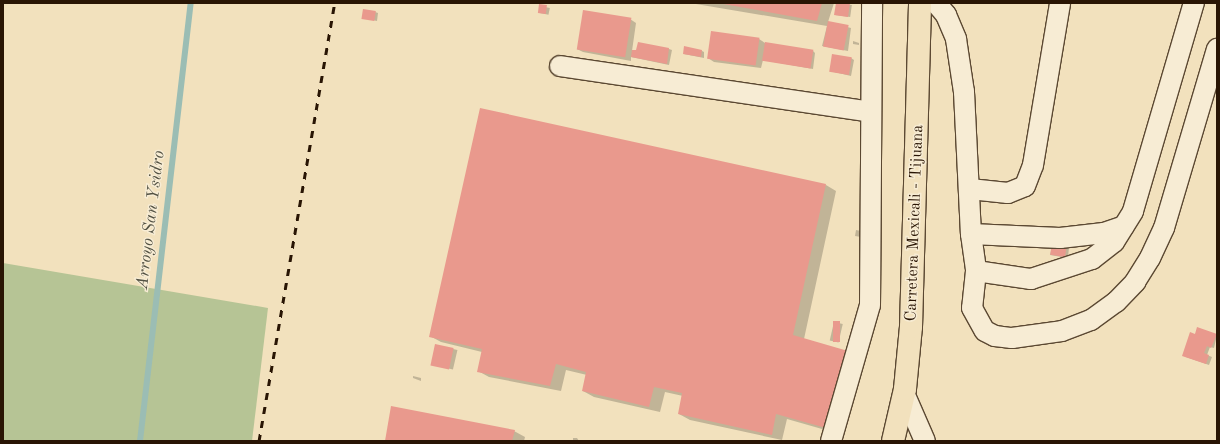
<!DOCTYPE html>
<html>
<head>
<meta charset="utf-8">
<style>
	body { margin:0 }
	#map { position:relative; width:1220px; height:444px; overflow:hidden; background:#f2e1bd; font-family:"Old Standard TT",serif }
	div>[style] { position:absolute }
	[style*='--x'] { left:calc(var(--x)*1px); top:calc(var(--y)*1px); width:calc(var(--w)*1px); rotate:calc(var(--a)*1deg) }
	.green>* { inset:0; background:#b6c495 }
	.shadow>* { inset:0; background:#0003; transform-origin:0 0 }
	.stream>* { height:6px; margin:-3px; padding:0 3px; transform-origin:3px; border-radius:3px; background:#9bbdb4 }
	.building>* { inset:0; background:#e9998d; transform-origin:0 0 }
	.roads { filter:drop-shadow(1px 0 #5b4832) drop-shadow(-1px 0 #5b4832) drop-shadow(0 1px #5b4832) drop-shadow(0 -1px #5b4832) }
	.minor>* { height:20px; margin:-10px; padding:0 10px; transform-origin:10px; border-radius:10px; background:#f7ecd4 }
	.major>* { height:22px; margin:-11px; padding:0 11px; transform-origin:11px; border-radius:11px; background:#f2e1bd }
	.rail>* { height:3px; margin-top:-1.5px; transform-origin:0; background:repeating-linear-gradient(90deg,#291504 0 7px,transparent 0 14px) }
	span { translate:-50% -50%; white-space:nowrap; text-align:center; line-height:1.15; -webkit-text-stroke:3px #f7ecd4; paint-order:stroke }
	.street-label { font-size:16px; color:#291504 }
	.water-label { font-size:17px; color:#515042; font-style:italic }
	.frame { position:absolute; inset:0; border:4px solid #291504; pointer-events:none }
</style>
</head>
<body>
<div id="map">
	<div class="green">
		<i style="clip-path:polygon(3px 263px,268px 308px,252px 441px,3px 441px)"></i>
	</div>
	<div class="shadow">
		<i style="clip-path:polygon(690px 3px,834px 3px,828px 22px,851px 28px,848px 51px,822px 46px,827px 26px)"></i>
		<i style="left:837px;top:3px;width:15px;height:12px;rotate:8deg"></i>
		<i style="left:540px;top:6px;width:10px;height:7px;rotate:11deg"></i>
		<i style="clip-path:polygon(375px 12px,378px 13px,377px 21px,363px 18px)"></i>
		<i style="clip-path:polygon(630px 19px,636px 23px,632px 51px,669px 49px,672px 50px,669px 65px,631px 57px,631px 61px,583px 52px,577px 49px)"></i>
		<i style="clip-path:polygon(759px 39px,765px 43px,813px 51px,815px 53px,813px 69px,763px 60px,761px 68px,714px 62px,708px 58px)"></i>
		<i style="clip-path:polygon(853px 41px,859px 43px,859px 45px,853px 44px)"></i>
		<i style="clip-path:polygon(702px 51px,704px 52px,704px 58px,684px 54px)"></i>
		<i style="clip-path:polygon(851px 58px,854px 60px,851px 76px,830px 71px)"></i>
		<i style="clip-path:polygon(826px 185px,836px 191px,804px 339px,836px 433px,787px 419px,782px 440px,690px 420px,679px 414px,683px 396px,665px 392px,660px 412px,594px 397px,583px 391px,587px 375px,566px 370px,561px 391px,489px 377px,478px 371px,482px 352px,441px 342px,430px 336px)"></i>
		<i style="clip-path:polygon(856px 230px,861px 231px,861px 237px,855px 236px)"></i>
		<i style="clip-path:polygon(1053px 243px,1069px 247px,1068px 258px,1050px 255px)"></i>
		<i style="left:834px;top:322px;width:9px;height:19px;rotate:13deg"></i>
		<i style="clip-path:polygon(1198px 328px,1217px 335px,1214px 348px,1210px 347px,1207px 355px,1212px 357px,1209px 365px,1186px 357px)"></i>
		<i style="left:436px;top:345px;width:22px;height:20px;rotate:13deg"></i>
		<i style="clip-path:polygon(413px 376px,421px 378px,421px 381px,413px 378px)"></i>
		<i style="clip-path:polygon(514px 431px,525px 437px,524px 441px,386px 441px)"></i>
		<i style="clip-path:polygon(573px 438px,577px 438px,579px 441px,573px 441px)"></i>
	</div>
	<div class="stream">
		<i style="--x:140;--y:441;--w:441;--a:-83.4"></i>
	</div>
	<div class="building">
		<i style="clip-path:polygon(718px 3px,822px 3px,817px 21px)"></i>
		<i style="clip-path:polygon(836px 3px,850px 3px,848px 17px,834px 15px)"></i>
		<i style="left:539px;top:4px;width:8px;height:9px;rotate:7deg"></i>
		<i style="left:363px;top:9px;width:13px;height:10px;rotate:9deg"></i>
		<i style="left:583px;top:10px;width:49px;height:40px;rotate:9deg"></i>
		<i style="left:828px;top:21px;width:21px;height:26px;rotate:11deg"></i>
		<i style="left:711px;top:31px;width:49px;height:28px;rotate:8deg"></i>
		<i style="clip-path:polygon(638px 42px,669px 48px,667px 64px,631px 57px,632px 50px,636px 50px)"></i>
		<i style="left:765px;top:42px;width:49px;height:19px;rotate:9deg"></i>
		<i style="clip-path:polygon(684px 46px,702px 50px,701px 57px,683px 54px)"></i>
		<i style="left:832px;top:54px;width:20px;height:18px;rotate:9deg"></i>
		<i style="clip-path:polygon(480px 108px,826px 184px,793px 335px,848px 351px,826px 428px,776px 414px,772px 435px,678px 414px,682px 393px,654px 387px,649px 407px,582px 391px,586px 372px,556px 364px,550px 386px,477px 372px,482px 349px,429px 337px)"></i>
		<i style="left:1052px;top:242px;width:15px;height:13px;rotate:8deg"></i>
		<i style="left:833px;top:321px;width:7px;height:21px"></i>
		<i style="clip-path:polygon(1197px 327px,1217px 334px,1211px 348px,1207px 346px,1204px 353px,1209px 355px,1206px 364px,1182px 356px,1190px 332px,1195px 334px)"></i>
		<i style="left:435px;top:344px;width:19px;height:22px;rotate:12deg"></i>
		<i style="clip-path:polygon(391px 406px,515px 430px,512px 441px,385px 441px)"></i>
	</div>
	<div class="roads">
		<div class="minor">
			<i style="--x:936;--y:3;--w:16;--a:50"></i>
			<i style="--x:946;--y:15;--w:26;--a:67"></i>
			<i style="--x:956;--y:39;--w:54;--a:81.4"></i>
			<i style="--x:964;--y:92;--w:142;--a:87.2"></i>
			<i style="--x:971;--y:234;--w:37;--a:82"></i>
			<i style="--x:976;--y:271;--w:37;--a:96"></i>
			<i style="--x:972;--y:308;--w:26;--a:61"></i>
			<i style="--x:985;--y:331;--w:11;--a:27"></i>
			<i style="--x:995;--y:336;--w:17;--a:7"></i>
			<i style="--x:1012;--y:338;--w:50;--a:-8"></i>
			<i style="--x:1062;--y:331;--w:31;--a:-21"></i>
			<i style="--x:1091;--y:320;--w:31;--a:-36"></i>
			<i style="--x:1116;--y:302;--w:28;--a:-46"></i>
			<i style="--x:1135;--y:282;--w:28;--a:-58"></i>
			<i style="--x:1150;--y:258;--w:33;--a:-65"></i>
			<i style="--x:1164;--y:228;--w:187;--a:-73.5"></i>
			<i style="--x:560;--y:66;--w:313;--a:8.4"></i>
			<i style="--x:970;--y:189;--w:38;--a:6"></i>
			<i style="--x:1008;--y:193;--w:18;--a:-22"></i>
			<i style="--x:1025;--y:186;--w:22;--a:-69"></i>
			<i style="--x:1033;--y:165;--w:164;--a:-80.5"></i>
			<i style="--x:971;--y:234;--w:89;--a:2.6"></i>
			<i style="--x:1060;--y:238;--w:44;--a:-6.5"></i>
			<i style="--x:1104;--y:233;--w:21;--a:-19"></i>
			<i style="--x:976;--y:271;--w:56;--a:8.3"></i>
			<i style="--x:1031;--y:279;--w:64;--a:-18.2"></i>
			<i style="--x:1092;--y:259;--w:28;--a:-38"></i>
			<i style="--x:1114;--y:242;--w:36;--a:-58"></i>
			<i style="--x:1133;--y:211;--w:217;--a:-73.7"></i>
			<i style="--x:904;--y:393;--w:52;--a:66.4"></i>
			<i style="--x:831;--y:441;--w:141;--a:-74"></i>
			<i style="--x:870;--y:305;--w:302;--a:-89.6"></i>
		</div>
		<div class="major">
			<i style="--x:893;--y:441;--w:53;--a:-77"></i>
			<i style="--x:905;--y:389;--w:62;--a:-84.5"></i>
			<i style="--x:911;--y:327;--w:324;--a:-88.4"></i>
		</div>
	</div>
	<div class="rail">
		<i style="--x:259;--y:441;--w:445;--a:-80.2"></i>
	</div>
	<div class="street-label">
		<span style="left:915px;top:223px;rotate:-88deg">Carretera Mexicali - Tijuana</span>
	</div>
	<div class="water-label">
		<span style="left:151px;top:220px;rotate:-83deg">Arroyo San Ysidro</span>
	</div>
	<div class="frame"></div>
</div>
</body>
</html>
